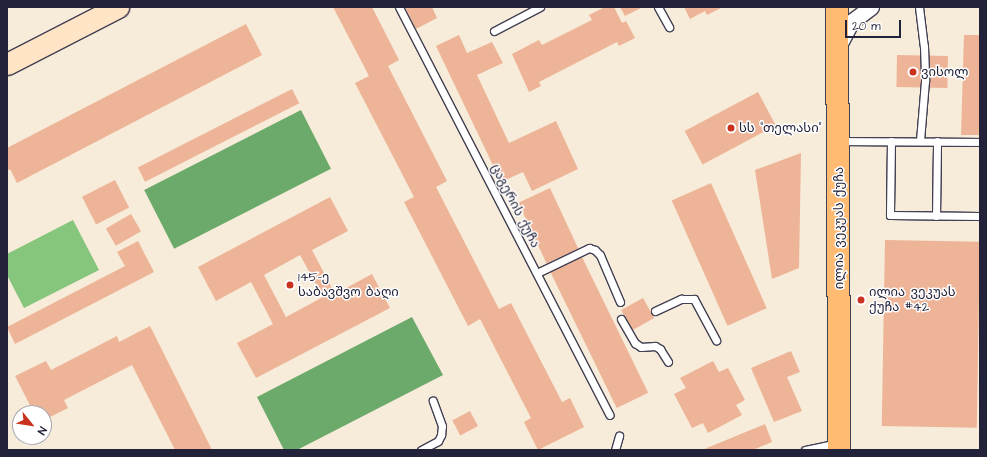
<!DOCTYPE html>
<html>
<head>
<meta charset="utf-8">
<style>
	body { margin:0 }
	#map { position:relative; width:987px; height:457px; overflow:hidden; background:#f7ebd9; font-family:"Architects Daughter","Noto Sans Georgian",sans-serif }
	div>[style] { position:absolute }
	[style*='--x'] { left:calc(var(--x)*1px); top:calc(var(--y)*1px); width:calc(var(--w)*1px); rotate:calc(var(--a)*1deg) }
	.green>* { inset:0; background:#86c57c }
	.forest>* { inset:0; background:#6caa6c; transform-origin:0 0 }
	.building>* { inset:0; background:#eeb497; transform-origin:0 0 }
	.roads { filter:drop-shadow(1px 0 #424053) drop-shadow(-1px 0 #424053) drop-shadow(0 1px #424053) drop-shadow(0 -1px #424053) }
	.lane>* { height:7px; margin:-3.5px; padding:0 3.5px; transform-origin:3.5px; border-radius:3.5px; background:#fff }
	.street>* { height:15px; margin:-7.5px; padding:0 7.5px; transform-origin:7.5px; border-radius:7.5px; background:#fff }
	.secondary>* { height:21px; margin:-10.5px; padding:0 10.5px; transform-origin:10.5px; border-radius:10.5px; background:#ffe4c6 }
	.primary>* { height:22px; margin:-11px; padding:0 11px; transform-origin:11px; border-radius:11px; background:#febb71 }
	.dots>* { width:11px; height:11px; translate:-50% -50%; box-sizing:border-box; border:2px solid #fff; border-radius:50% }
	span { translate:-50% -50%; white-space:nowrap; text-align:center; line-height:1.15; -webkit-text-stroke:3px #fff; paint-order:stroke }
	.poi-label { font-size:13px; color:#22223b }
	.left { translate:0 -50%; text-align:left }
	.street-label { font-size:13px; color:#22223b }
	.frame { position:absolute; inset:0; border:8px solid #22223b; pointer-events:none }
	.north { position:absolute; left:12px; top:405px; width:40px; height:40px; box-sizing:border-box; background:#fff; border:1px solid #a7a7b1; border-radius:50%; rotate:120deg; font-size:11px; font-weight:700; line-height:16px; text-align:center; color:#22223b }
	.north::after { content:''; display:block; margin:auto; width:14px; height:18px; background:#c8321e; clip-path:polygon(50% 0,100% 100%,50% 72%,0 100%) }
	.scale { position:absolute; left:845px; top:20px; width:56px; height:18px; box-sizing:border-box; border:2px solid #22223b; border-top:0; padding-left:5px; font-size:12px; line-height:14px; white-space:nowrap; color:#22223b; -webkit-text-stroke:3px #fff; paint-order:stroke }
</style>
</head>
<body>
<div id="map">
	<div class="green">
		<i style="clip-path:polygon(73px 220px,99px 270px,24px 308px,7px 275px,7px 254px)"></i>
	</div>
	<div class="forest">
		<i style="left:301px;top:110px;width:66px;height:176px;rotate:63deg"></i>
		<i style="clip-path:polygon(412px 317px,443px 375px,297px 450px,284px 450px,257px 397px)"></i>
	</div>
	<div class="building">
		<i style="clip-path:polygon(333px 7px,372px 7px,399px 60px,388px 66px,447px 181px,436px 187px,499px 309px,511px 303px,562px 402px,570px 398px,584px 427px,538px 450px,524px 422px,531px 418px,480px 319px,468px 326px,404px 202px,414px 197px,355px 83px,369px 76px)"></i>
		<i style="clip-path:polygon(405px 7px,432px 7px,437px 18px,416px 29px)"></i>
		<i style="clip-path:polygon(605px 7px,614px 7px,622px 23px,626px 21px,635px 38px,619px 46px,617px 42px,539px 82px,541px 86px,529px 92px,512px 54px,539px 40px,542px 45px,592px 20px,589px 15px)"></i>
		<i style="clip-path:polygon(620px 7px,643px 7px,625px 16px)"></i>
		<i style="clip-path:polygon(684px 7px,723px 7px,707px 15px,705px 11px,690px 19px)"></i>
		<i style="clip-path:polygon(246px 24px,262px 55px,17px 183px,10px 169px,7px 171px,7px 148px)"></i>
		<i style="clip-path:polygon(459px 35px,467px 53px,492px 42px,503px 63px,477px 75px,509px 143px,556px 121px,578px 169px,532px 191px,523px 172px,501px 182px,436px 46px)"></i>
		<i style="clip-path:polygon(964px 35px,980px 35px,980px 135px,961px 135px)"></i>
		<i style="left:897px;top:55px;width:51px;height:32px;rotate:1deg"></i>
		<i style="left:292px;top:89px;width:16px;height:173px;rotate:63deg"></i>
		<i style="left:758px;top:92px;width:38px;height:83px;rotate:62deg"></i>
		<i style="clip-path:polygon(801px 153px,799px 268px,772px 279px,755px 170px)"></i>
		<i style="left:115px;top:180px;width:31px;height:37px;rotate:63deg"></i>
		<i style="left:711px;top:183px;width:137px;height:43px;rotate:66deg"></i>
		<i style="left:550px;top:188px;width:67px;height:35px;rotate:65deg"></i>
		<i style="clip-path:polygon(evenodd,330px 197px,348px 231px,312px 250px,335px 294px,372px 274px,390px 308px,256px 378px,237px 343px,273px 324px,251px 282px,216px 301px,198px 267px,330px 197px,300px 255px,323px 297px,286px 317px,264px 275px,300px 255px)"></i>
		<i style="left:131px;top:214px;width:20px;height:29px;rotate:60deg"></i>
		<i style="left:885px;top:240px;width:95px;height:186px;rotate:1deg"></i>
		<i style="clip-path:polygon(138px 241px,154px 272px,15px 344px,7px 327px,125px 266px,117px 252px)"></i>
		<i style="left:582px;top:257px;width:151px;height:35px;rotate:64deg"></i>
		<i style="left:643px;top:298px;width:23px;height:25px;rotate:61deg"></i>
		<i style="clip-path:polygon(150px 326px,212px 450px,175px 450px,132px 365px,64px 400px,68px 408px,44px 420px,44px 413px,34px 413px,15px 376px,46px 361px,51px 370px,117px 336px,119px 342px)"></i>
		<i style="clip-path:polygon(791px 351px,800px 372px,787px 377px,802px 411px,774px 422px,751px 368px)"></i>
		<i style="clip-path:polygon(713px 361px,719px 372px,728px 368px,745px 400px,736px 405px,742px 415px,708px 433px,703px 423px,692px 428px,674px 394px,686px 388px,680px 378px)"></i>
		<i style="left:470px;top:411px;width:17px;height:20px;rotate:62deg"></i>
		<i style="clip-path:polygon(765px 424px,772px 442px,753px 450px,702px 450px)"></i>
	</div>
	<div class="roads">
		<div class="lane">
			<i style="--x:399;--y:7;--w:459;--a:62.7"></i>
			<i style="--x:658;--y:7;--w:23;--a:61"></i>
			<i style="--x:919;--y:7;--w:39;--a:83"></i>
			<i style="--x:924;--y:46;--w:35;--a:88"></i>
			<i style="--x:925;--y:81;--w:60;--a:94.8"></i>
			<i style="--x:494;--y:31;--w:52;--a:-27.6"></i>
			<i style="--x:840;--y:141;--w:140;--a:0.4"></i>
			<i style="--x:891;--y:141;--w:74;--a:90.8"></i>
			<i style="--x:890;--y:215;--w:90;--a:0.6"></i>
			<i style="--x:936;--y:216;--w:75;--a:-89.2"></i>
			<i style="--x:537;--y:273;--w:58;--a:-25.7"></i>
			<i style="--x:589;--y:248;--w:6;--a:18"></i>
			<i style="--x:595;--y:250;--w:7;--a:45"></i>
			<i style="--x:600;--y:255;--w:51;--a:66.9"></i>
			<i style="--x:655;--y:311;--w:29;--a:-25"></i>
			<i style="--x:681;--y:299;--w:13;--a:0"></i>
			<i style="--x:694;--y:299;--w:47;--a:61.8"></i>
			<i style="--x:621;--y:319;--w:28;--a:60"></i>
			<i style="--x:635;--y:343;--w:7;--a:34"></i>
			<i style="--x:641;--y:347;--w:14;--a:-4"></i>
			<i style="--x:655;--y:346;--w:6;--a:31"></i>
			<i style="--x:660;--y:349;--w:15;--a:58"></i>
			<i style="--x:421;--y:450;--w:19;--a:-28"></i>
			<i style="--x:438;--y:441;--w:7;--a:-63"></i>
			<i style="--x:441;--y:435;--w:9;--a:-84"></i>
			<i style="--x:442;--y:426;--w:27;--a:-110"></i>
			<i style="--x:615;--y:450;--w:15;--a:-74"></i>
			<i style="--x:805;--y:450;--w:33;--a:-12"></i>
		</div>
		<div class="street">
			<i style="--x:839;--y:45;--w:26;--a:-62"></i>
			<i style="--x:851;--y:22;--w:25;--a:-37"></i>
		</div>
		<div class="secondary">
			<i style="--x:7;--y:64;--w:125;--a:-27.2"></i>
		</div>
		<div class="primary">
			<i style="--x:837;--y:7;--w:443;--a:89.7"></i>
		</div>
	</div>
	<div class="dots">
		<i style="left:913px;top:72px;background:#c8321e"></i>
		<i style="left:731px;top:128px;background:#c8321e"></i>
		<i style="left:290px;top:285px;background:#c8321e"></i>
		<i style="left:861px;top:300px;background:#c8321e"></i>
	</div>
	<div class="poi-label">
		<span class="left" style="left:921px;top:72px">ვისოლ</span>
		<span class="left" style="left:739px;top:128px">სს "თელასი"</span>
		<span class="left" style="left:298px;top:285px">145-ე<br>საბავშვო ბაღი</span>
		<span class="left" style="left:869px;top:300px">ილია ვეკუას<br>ქუჩა #42</span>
	</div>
	<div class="street-label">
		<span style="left:515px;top:206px;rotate:63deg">ცაგერის ქუჩა</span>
		<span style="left:839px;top:228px;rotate:-90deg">ილია ვეკუას ქუჩა</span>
	</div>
	<div class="frame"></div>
	<div class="north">N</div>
	<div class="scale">20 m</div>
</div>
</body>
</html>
